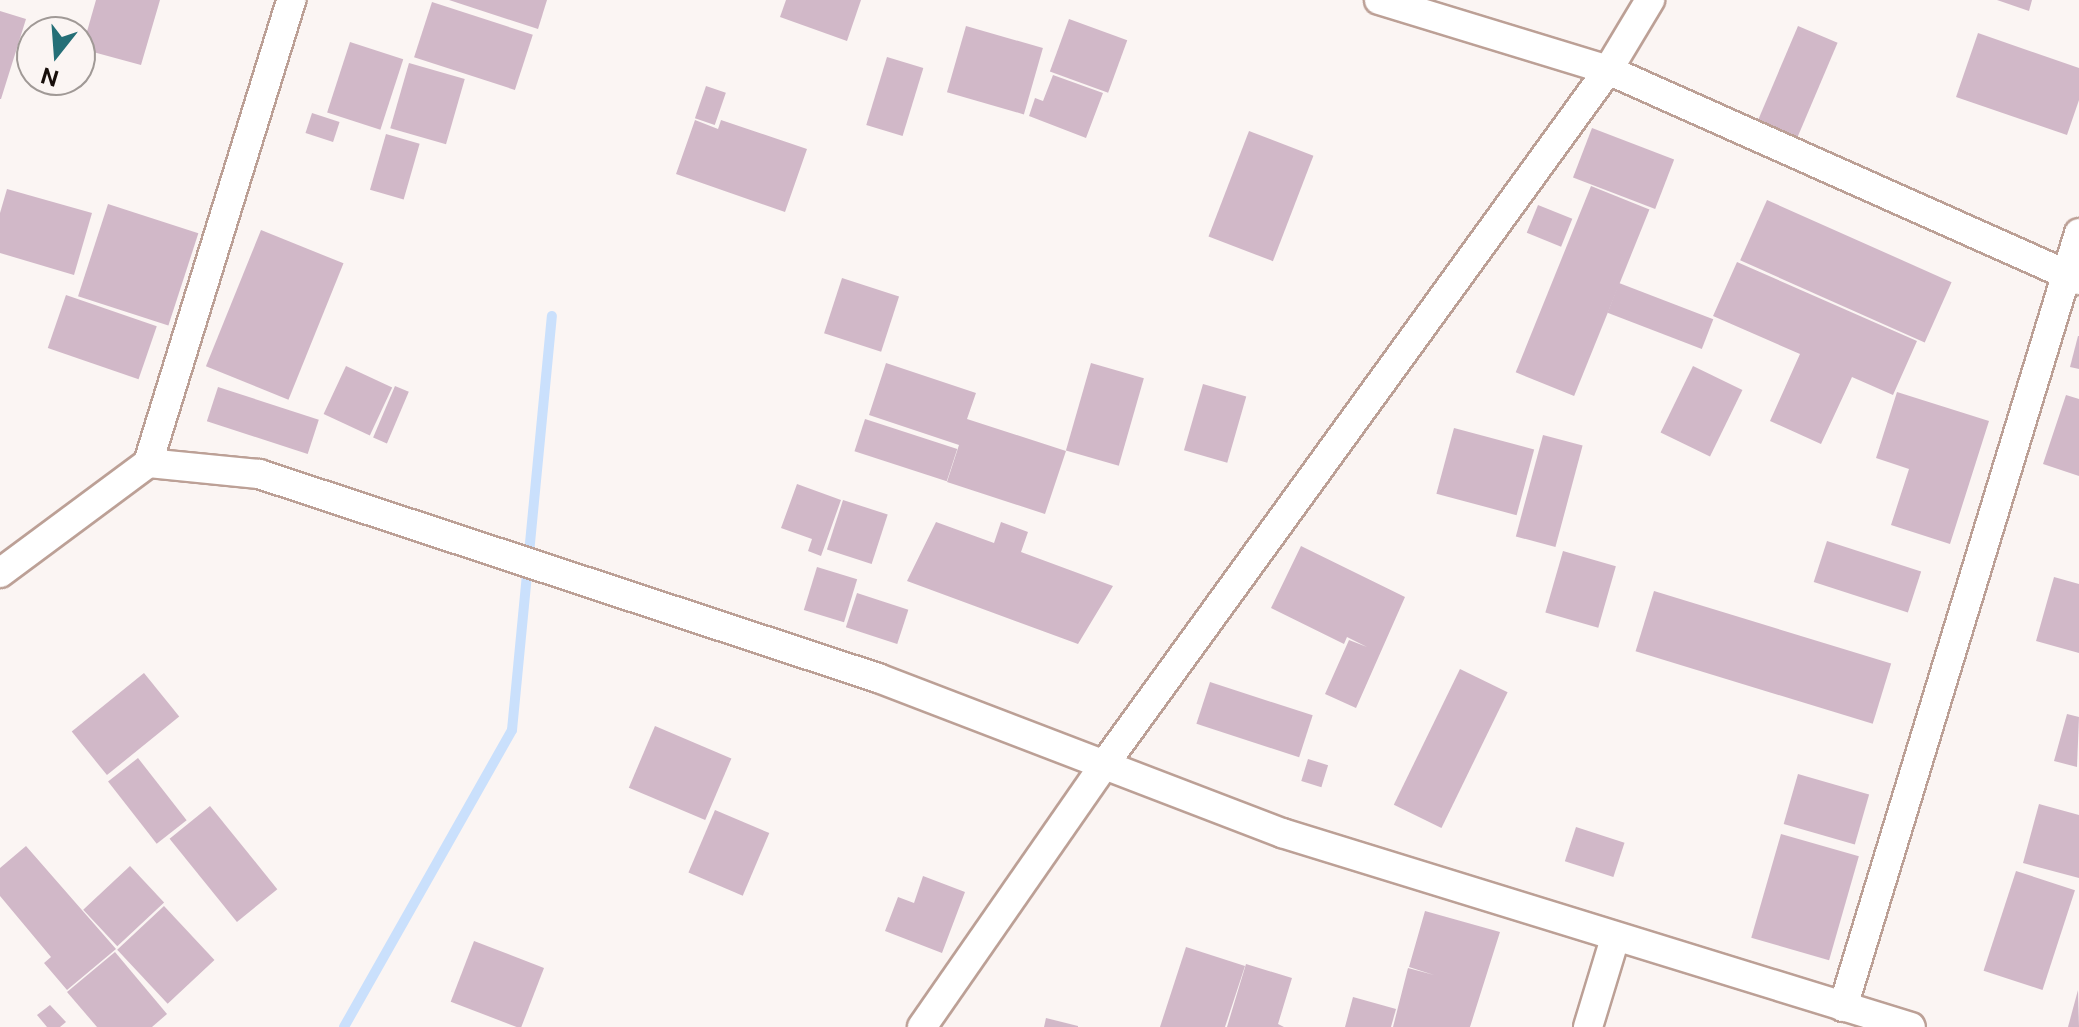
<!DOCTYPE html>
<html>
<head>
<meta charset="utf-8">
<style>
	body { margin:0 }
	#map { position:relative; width:2079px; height:1027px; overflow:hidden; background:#fbf5f3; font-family:"Public Sans",sans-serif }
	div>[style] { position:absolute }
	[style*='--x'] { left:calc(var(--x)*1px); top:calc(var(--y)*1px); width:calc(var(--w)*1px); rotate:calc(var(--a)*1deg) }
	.stream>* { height:10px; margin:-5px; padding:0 5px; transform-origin:5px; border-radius:5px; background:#cae0fc }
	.building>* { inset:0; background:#d1b8c8; transform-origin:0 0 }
	.roads { filter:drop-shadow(2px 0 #bca096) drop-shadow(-2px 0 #bca096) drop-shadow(0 2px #bca096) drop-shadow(0 -2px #bca096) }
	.street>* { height:28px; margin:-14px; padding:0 14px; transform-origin:14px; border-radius:14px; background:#fff }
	span { translate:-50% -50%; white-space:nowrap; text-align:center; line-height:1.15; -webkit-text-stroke:7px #fbf5f3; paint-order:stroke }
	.north { position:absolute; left:16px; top:16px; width:80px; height:80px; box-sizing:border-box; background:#fbf5f3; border:2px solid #a09996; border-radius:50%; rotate:197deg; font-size:22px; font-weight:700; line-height:32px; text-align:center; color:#170e0a }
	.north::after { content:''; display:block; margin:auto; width:28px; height:36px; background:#256f77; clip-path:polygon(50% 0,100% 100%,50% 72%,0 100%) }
</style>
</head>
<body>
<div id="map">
	<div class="stream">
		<i style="--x:344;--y:1027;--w:341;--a:-60.5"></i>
		<i style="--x:512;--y:730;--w:416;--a:-84.5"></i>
	</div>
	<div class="building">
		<i style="clip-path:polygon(96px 0,160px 0,141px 65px,82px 49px)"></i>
		<i style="clip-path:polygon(449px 0,547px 0,538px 29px)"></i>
		<i style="clip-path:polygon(786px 0,861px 0,847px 41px,780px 17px)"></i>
		<i style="clip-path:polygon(1997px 0,2032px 0,2029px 11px)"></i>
		<i style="left:432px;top:2px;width:106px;height:58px;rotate:18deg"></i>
		<i style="clip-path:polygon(0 11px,26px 19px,1px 99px,0 99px)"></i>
		<i style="left:1069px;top:19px;width:62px;height:56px;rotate:20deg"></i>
		<i style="left:966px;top:26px;width:80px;height:69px;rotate:16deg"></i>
		<i style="left:1798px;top:26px;width:43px;height:110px;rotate:23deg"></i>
		<i style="clip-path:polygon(1978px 33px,2079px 68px,2079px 100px,2067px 135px,1956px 97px)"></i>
		<i style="left:350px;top:42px;width:56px;height:74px;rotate:18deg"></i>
		<i style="left:887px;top:57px;width:38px;height:71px;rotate:17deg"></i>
		<i style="left:409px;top:63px;width:58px;height:68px;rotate:16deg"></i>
		<i style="clip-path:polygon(1053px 75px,1103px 93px,1086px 138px,1029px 116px,1035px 98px,1043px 101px)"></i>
		<i style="left:706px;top:86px;width:21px;height:34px;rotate:19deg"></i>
		<i style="left:312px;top:113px;width:29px;height:21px;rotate:18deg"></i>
		<i style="clip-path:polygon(695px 120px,718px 129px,721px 120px,807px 149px,785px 212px,676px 174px)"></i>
		<i style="left:1592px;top:128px;width:88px;height:53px;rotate:21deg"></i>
		<i style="left:1249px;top:131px;width:69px;height:113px;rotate:21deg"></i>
		<i style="left:386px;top:134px;width:35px;height:58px;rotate:16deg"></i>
		<i style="left:1591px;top:186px;width:63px;height:201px;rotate:22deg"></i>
		<i style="clip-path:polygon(7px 189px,92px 213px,74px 275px,0 253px,0 213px)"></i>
		<i style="left:1767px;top:200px;width:202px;height:66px;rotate:24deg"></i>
		<i style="left:108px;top:204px;width:95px;height:97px;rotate:18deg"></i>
		<i style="left:1538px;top:205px;width:37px;height:30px;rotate:22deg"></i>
		<i style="left:261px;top:230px;width:89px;height:147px;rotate:22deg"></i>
		<i style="clip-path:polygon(1737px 262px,1917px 341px,1893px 395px,1852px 377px,1821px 444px,1770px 421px,1800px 354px,1713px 316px)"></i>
		<i style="left:842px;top:278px;width:60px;height:58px;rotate:18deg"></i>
		<i style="left:1619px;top:283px;width:101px;height:32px;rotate:21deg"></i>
		<i style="left:66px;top:295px;width:96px;height:56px;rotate:19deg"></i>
		<i style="clip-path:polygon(2078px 336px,2079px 336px,2079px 369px,2070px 367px)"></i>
		<i style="clip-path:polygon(886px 363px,976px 393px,967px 419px,1066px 451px,1045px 514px,947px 482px,959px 445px,869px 415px)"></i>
		<i style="left:1091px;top:363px;width:55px;height:91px;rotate:16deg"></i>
		<i style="left:346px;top:366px;width:51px;height:53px;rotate:25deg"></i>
		<i style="left:1693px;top:366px;width:55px;height:74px;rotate:26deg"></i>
		<i style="left:1203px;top:384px;width:45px;height:69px;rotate:16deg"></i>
		<i style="left:395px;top:386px;width:15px;height:56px;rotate:23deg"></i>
		<i style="left:218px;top:387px;width:106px;height:36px;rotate:18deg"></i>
		<i style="clip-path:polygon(1897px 392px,1989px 421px,1950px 544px,1891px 525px,1909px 469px,1876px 458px)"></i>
		<i style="clip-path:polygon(2066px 395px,2079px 399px,2079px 476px,2043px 464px)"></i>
		<i style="left:865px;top:419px;width:97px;height:34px;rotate:18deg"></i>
		<i style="left:1454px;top:428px;width:83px;height:68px;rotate:15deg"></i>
		<i style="left:1543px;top:435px;width:41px;height:105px;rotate:15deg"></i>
		<i style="clip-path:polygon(797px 484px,841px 500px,821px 556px,808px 551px,812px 539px,781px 528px)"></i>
		<i style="left:843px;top:500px;width:47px;height:52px;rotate:18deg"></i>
		<i style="clip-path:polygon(936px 522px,994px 543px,1001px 522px,1028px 532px,1021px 552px,1113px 586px,1078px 644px,907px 581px)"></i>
		<i style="left:1827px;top:541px;width:99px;height:43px;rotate:18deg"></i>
		<i style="clip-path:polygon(1301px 546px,1405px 597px,1356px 708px,1325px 694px,1349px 640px,1367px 647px,1347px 637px,1344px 644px,1271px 608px)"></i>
		<i style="left:1563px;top:551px;width:55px;height:64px;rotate:16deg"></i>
		<i style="left:817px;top:567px;width:42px;height:45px;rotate:17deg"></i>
		<i style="clip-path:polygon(2054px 577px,2079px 584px,2079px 653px,2036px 641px)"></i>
		<i style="left:1654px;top:591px;width:248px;height:63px;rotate:17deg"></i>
		<i style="left:857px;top:593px;width:54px;height:36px;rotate:18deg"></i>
		<i style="left:1460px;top:669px;width:53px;height:151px;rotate:26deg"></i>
		<i style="left:144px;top:673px;width:56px;height:93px;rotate:51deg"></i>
		<i style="left:1210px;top:682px;width:108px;height:44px;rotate:18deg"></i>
		<i style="clip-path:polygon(2067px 714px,2079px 717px,2077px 767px,2054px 761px)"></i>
		<i style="left:655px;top:726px;width:83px;height:67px;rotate:23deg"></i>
		<i style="left:138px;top:758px;width:79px;height:38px;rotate:52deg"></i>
		<i style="left:1308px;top:759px;width:21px;height:23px;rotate:17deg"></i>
		<i style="left:1798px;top:774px;width:74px;height:52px;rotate:16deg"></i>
		<i style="clip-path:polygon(2039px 804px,2079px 815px,2079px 878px,2023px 863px)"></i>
		<i style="left:210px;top:806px;width:107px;height:52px;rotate:51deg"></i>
		<i style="left:715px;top:810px;width:59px;height:68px;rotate:23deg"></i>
		<i style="left:1576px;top:827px;width:51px;height:36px;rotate:18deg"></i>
		<i style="left:1781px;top:834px;width:81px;height:108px;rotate:16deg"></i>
		<i style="clip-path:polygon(26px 846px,116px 949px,67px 990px,44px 963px,51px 957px,0 896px,0 868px)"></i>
		<i style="left:130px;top:866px;width:50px;height:64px;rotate:47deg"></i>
		<i style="left:2016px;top:871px;width:62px;height:105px;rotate:18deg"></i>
		<i style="clip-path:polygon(923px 876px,965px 892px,942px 953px,885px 931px,898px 897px,914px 903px)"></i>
		<i style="left:164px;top:906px;width:74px;height:64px;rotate:47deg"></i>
		<i style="clip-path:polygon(1425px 911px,1500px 932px,1470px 1027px,1393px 1027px,1408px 968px,1434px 975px,1409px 967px)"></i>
		<i style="left:474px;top:941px;width:75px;height:65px;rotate:21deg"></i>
		<i style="clip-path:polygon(1186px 947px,1245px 966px,1225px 1027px,1160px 1027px)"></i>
		<i style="clip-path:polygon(115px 952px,167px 1014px,152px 1027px,97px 1027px,67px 992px)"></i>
		<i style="clip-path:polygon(1246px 964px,1292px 978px,1278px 1024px,1284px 1027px,1227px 1027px)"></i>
		<i style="clip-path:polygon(2078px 990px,2079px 1027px,2068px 1027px)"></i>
		<i style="clip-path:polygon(1353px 997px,1396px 1009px,1391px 1027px,1345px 1027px)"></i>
		<i style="clip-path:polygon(50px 1005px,66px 1022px,60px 1027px,47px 1027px,37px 1015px)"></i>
		<i style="clip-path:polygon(1046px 1018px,1078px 1026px,1078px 1027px,1044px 1027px)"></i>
	</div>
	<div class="roads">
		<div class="street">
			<i style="--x:1379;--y:0;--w:239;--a:17"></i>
			<i style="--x:1608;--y:70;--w:516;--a:24.03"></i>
			<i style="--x:148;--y:463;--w:485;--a:-72.8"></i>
			<i style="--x:0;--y:573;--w:184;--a:-36.6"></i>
			<i style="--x:148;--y:463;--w:112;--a:5.7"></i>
			<i style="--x:259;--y:474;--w:652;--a:18.24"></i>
			<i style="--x:878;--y:678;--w:433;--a:21"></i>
			<i style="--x:1282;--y:833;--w:658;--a:17.14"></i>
			<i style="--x:1843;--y:1007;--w:809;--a:-73.04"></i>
			<i style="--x:922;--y:1027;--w:323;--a:-55.2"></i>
			<i style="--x:1106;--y:762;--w:855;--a:-54.04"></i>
			<i style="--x:1608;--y:70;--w:82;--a:-59"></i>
			<i style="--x:1588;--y:1027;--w:93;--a:-73.1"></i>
		</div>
	</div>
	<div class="north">N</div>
</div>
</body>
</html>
